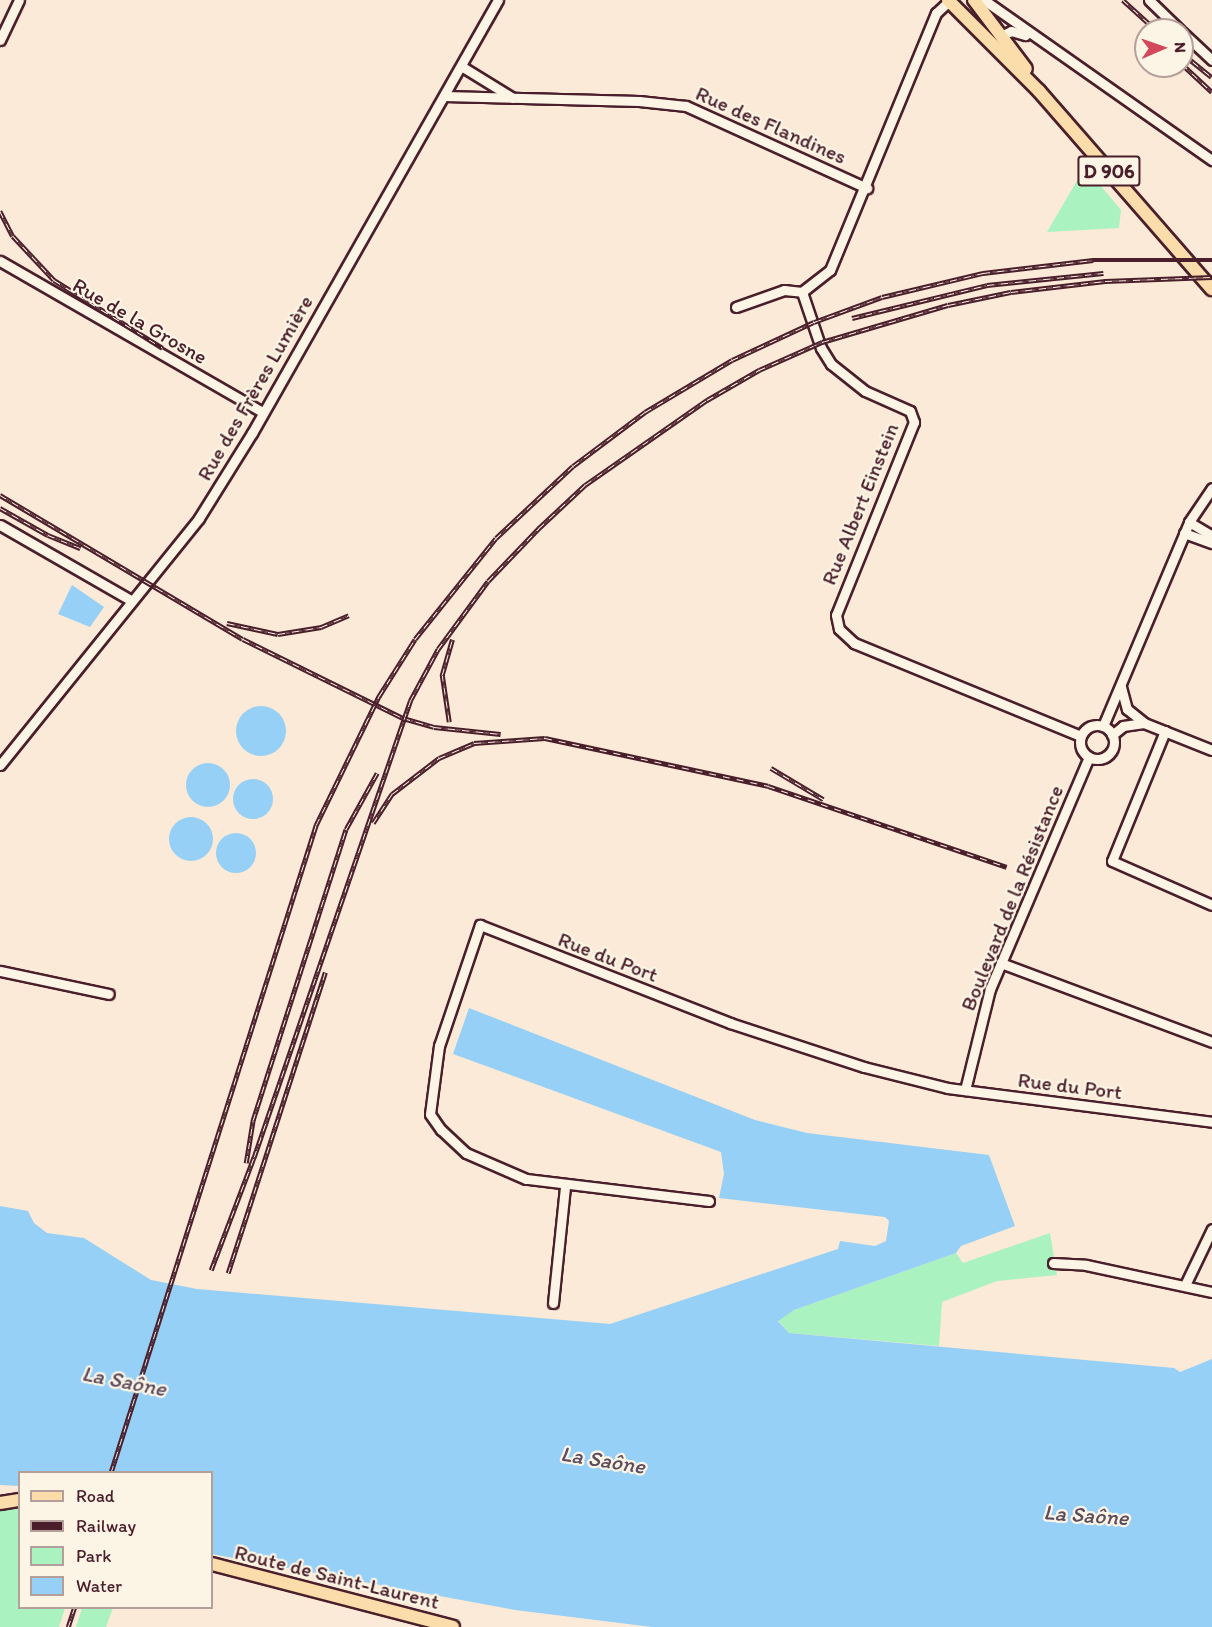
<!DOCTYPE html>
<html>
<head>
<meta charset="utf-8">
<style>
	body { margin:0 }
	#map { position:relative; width:1212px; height:1627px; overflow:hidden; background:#faead7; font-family:Itim,sans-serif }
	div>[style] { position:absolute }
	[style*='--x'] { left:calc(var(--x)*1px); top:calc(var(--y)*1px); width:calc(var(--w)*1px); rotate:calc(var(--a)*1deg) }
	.green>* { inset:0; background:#aaf2bf }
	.water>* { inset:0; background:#96d0f6 }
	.round { border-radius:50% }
	.roads { filter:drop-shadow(2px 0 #4a1f2b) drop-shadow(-2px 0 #4a1f2b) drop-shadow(0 2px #4a1f2b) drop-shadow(0 -2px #4a1f2b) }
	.minor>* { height:9px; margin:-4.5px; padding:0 4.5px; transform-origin:4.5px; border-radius:4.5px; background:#fcf5e5 }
	.minor>.ring { margin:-4.5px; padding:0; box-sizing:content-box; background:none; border:9px solid #fcf5e5; border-radius:50% }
	.major>* { height:12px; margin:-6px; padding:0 6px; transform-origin:6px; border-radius:6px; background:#fbddab }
	.rail>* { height:4.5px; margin-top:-2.25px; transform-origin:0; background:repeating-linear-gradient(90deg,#fcf5e5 0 7px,#4a1f2b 0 14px); box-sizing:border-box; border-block:2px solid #4a1f2b }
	span { translate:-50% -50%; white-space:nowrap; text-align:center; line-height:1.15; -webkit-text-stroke:4.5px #fcf5e5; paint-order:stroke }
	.shield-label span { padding:2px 4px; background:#fcf5e5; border:2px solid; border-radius:4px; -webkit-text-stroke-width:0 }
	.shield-label { font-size:20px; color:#4a1f2b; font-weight:700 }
	.street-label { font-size:21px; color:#4a1f2b }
	.water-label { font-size:22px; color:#5d4b5e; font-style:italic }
	.legend { position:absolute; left:18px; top:1471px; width:195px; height:138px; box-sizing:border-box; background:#fcf5e5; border:2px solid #b59f9b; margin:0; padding:8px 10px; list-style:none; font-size:18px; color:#4a1f2b }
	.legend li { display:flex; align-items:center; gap:12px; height:30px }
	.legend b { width:30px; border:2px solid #b59f9b }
	.north { position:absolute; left:1134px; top:18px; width:60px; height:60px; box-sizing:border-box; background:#fcf5e5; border:2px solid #b59f9b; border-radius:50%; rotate:88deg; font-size:16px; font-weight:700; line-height:24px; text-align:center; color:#4a1f2b }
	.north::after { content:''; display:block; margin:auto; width:21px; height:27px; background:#d1495b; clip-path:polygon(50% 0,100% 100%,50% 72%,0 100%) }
</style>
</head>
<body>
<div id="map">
	<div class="green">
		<i style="clip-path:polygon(1085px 167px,1121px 210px,1119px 228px,1047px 232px)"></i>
		<i style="clip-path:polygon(1050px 1233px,1057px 1275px,997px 1281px,942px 1302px,939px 1346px,789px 1333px,778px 1320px,794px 1310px,956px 1253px,963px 1263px)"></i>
		<i style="clip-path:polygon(19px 1508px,20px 1608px,65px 1608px,59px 1627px,0 1627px,0 1510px)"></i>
		<i style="clip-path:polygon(82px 1608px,113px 1608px,106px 1627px,76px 1627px)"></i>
	</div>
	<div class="water">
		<i style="clip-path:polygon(72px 585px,104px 607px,90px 627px,58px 614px)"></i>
		<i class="round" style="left:236px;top:706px;width:50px;height:50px"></i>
		<i class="round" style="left:186px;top:763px;width:44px;height:44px"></i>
		<i class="round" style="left:233px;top:779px;width:40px;height:40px"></i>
		<i class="round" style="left:169px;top:817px;width:44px;height:44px"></i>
		<i class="round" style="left:216px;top:833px;width:40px;height:40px"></i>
		<i style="clip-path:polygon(469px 1008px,755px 1120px,807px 1133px,989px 1155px,1015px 1226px,961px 1246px,956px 1253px,794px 1310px,778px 1321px,789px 1333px,1174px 1368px,1180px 1372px,1212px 1359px,1212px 1627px,652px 1627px,515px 1610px,212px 1554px,212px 1472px,20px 1472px,19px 1486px,0 1485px,0 1206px,28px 1211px,34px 1223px,47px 1233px,84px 1238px,151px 1280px,197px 1289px,610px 1324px,838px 1249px,840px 1241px,875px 1246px,886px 1241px,889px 1221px,885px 1217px,719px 1198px,724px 1174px,721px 1152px,453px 1054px)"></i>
	</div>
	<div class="roads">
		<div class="minor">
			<i style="--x:984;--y:0;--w:279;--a:35.1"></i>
			<i style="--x:1149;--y:0;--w:43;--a:44.1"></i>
			<i style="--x:949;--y:1;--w:18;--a:137"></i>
			<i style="--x:936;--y:13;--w:278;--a:112.4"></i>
			<i style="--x:830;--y:270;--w:36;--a:142"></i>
			<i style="--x:802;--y:292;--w:59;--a:71.3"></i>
			<i style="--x:821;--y:348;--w:19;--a:58"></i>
			<i style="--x:831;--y:364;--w:43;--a:38.5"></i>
			<i style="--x:865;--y:391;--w:49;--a:24"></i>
			<i style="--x:910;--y:411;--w:12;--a:70"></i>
			<i style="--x:914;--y:422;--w:208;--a:112"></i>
			<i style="--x:836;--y:615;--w:14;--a:78"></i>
			<i style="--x:839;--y:629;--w:21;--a:43"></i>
			<i style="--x:854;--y:643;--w:245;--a:22.3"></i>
			<i style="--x:1182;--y:32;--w:41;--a:43"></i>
			<i style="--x:1003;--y:35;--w:9;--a:-27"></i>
			<i style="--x:1011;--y:31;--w:15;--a:16"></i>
			<i style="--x:0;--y:40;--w:44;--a:-64.6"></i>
			<i style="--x:461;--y:66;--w:61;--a:31.6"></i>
			<i style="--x:444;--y:96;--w:195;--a:1.5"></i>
			<i style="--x:639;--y:101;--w:47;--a:6.1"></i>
			<i style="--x:686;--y:106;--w:199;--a:24.4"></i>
			<i style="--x:0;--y:261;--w:303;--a:29.9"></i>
			<i style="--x:736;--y:307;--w:51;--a:-19.5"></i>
			<i style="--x:784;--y:290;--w:18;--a:6"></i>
			<i style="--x:1189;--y:522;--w:27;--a:31"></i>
			<i style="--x:0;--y:525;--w:152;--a:29.9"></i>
			<i style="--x:1184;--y:533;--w:30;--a:20"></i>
			<i style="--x:1121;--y:687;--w:23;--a:75"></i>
			<i style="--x:1127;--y:709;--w:22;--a:39"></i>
			<i class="ring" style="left:1080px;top:725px;width:25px;height:25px"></i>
			<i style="--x:1103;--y:726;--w:221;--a:-67.1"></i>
			<i style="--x:1189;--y:522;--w:41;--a:-55.9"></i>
			<i style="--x:1165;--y:731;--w:140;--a:112.2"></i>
			<i style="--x:1112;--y:861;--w:109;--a:23.7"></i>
			<i style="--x:1112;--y:735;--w:14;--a:-39"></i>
			<i style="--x:1123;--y:726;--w:21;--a:-8"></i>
			<i style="--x:1144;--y:723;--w:73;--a:21.7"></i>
			<i style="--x:0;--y:765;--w:317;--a:-51.1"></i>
			<i style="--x:199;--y:518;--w:100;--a:-58.1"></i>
			<i style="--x:252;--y:433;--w:498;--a:-60.4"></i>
			<i style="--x:1001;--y:963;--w:225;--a:20.5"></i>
			<i style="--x:0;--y:971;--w:111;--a:11.9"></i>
			<i style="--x:965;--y:1090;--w:104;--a:-76.1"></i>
			<i style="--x:990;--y:989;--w:252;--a:-66.9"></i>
			<i style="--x:709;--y:1201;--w:184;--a:-173.1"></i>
			<i style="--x:526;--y:1179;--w:65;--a:-156.6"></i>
			<i style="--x:466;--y:1153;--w:34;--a:-137"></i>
			<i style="--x:441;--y:1130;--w:19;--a:-125"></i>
			<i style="--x:430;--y:1114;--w:69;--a:-82.5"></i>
			<i style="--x:439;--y:1046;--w:128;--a:-71.3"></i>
			<i style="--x:480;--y:925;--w:269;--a:21.4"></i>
			<i style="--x:730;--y:1023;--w:141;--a:18.2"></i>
			<i style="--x:864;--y:1067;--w:87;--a:14"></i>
			<i style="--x:948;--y:1088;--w:266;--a:7.3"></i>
			<i style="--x:1053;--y:1263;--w:33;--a:3"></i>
			<i style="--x:1086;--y:1265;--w:129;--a:12.1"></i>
			<i style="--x:1185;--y:1285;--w:62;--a:-64.3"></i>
			<i style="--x:553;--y:1303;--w:118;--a:-84.1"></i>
		</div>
		<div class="major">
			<i style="--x:948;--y:0;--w:129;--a:45"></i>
			<i style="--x:1039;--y:91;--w:263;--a:48.9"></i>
			<i style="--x:974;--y:0;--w:86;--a:53"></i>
			<i style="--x:0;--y:1503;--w:20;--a:-9"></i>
			<i style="--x:212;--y:1564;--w:249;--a:14.6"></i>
		</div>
	</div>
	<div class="rail">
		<i style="--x:1123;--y:0;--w:45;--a:42.3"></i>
		<i style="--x:1182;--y:53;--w:38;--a:39"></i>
		<i style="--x:1182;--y:64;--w:41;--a:43"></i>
		<i style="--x:0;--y:211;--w:28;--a:63"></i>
		<i style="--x:13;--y:236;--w:60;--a:47"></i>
		<i style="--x:54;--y:280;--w:128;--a:32"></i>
		<i style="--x:852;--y:318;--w:139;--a:-13.7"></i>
		<i style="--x:987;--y:285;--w:117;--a:-5.9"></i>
		<i style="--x:0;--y:495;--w:282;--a:30.7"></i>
		<i style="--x:243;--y:639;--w:178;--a:26.3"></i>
		<i style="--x:403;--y:718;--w:32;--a:16"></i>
		<i style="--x:434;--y:727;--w:67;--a:6"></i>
		<i style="--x:0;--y:508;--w:55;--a:29.4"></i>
		<i style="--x:48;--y:535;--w:35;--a:22"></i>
		<i style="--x:227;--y:623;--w:52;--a:12.2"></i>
		<i style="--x:278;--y:634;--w:44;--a:-9.2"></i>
		<i style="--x:321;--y:627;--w:30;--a:-23"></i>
		<i style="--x:449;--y:722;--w:48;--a:-98.5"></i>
		<i style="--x:442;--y:675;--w:37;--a:-74"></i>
		<i style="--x:771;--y:768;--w:61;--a:30.8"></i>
		<i style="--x:373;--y:823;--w:35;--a:-57"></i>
		<i style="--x:392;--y:794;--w:59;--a:-37.5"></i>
		<i style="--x:439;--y:758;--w:38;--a:-23"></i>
		<i style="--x:474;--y:743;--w:71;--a:-4"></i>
		<i style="--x:545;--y:738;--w:228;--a:12.1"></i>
		<i style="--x:768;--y:786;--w:252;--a:18.7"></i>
		<i style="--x:246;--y:1163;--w:44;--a:-80.8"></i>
		<i style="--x:253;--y:1120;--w:305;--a:-72.3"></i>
		<i style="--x:346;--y:829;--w:64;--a:-61"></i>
		<i style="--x:211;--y:1270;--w:121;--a:-69.2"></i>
		<i style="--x:254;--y:1157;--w:482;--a:-71.1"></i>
		<i style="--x:410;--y:701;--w:59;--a:-61.7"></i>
		<i style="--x:438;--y:649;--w:84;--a:-53.7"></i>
		<i style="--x:488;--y:581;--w:74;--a:-46.1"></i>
		<i style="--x:539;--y:528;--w:63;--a:-43.1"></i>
		<i style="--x:585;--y:485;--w:149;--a:-34.9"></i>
		<i style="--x:707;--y:400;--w:60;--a:-30"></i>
		<i style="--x:759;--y:370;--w:69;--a:-24"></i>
		<i style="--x:822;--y:342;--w:131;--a:-16.4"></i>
		<i style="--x:948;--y:305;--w:64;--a:-11.7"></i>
		<i style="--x:1011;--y:292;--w:95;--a:-6.7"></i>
		<i style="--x:1105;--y:281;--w:107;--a:-2.1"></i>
		<i style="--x:228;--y:1273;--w:316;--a:-72.1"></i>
		<i style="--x:111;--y:1472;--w:679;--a:-72.42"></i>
		<i style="--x:316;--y:825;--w:144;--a:-64"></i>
		<i style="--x:379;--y:696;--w:67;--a:-57.7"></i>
		<i style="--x:415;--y:639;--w:129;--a:-51.3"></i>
		<i style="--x:496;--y:538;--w:105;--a:-43.1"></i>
		<i style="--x:573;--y:466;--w:90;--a:-36.9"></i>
		<i style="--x:645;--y:412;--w:101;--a:-30.9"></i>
		<i style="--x:732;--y:360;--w:90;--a:-24.9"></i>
		<i style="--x:814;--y:322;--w:72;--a:-20.2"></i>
		<i style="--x:882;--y:297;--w:104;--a:-13.4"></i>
		<i style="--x:983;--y:273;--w:111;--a:-6.7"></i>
		<i style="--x:1093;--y:260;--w:119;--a:0"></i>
		<i style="--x:68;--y:1627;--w:20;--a:-72"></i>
	</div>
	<div class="shield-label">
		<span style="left:1109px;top:171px">D 906</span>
	</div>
	<div class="street-label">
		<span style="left:771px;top:125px;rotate:24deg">Rue des Flandines</span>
		<span style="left:140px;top:321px;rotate:30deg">Rue de la Grosne</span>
		<span style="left:255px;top:388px;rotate:-60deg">Rue des Frères Lumière</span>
		<span style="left:860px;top:504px;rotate:-68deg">Rue Albert Einstein</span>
		<span style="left:1012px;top:898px;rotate:-68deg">Boulevard de la Résistance</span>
		<span style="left:608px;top:957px;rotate:21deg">Rue du Port</span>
		<span style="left:1070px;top:1086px;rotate:7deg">Rue du Port</span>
		<span style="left:337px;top:1577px;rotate:14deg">Route de Saint-Laurent</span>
	</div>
	<div class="water-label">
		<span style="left:124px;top:1381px;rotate:11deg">La Saône</span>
		<span style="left:603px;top:1460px;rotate:9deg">La Saône</span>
		<span style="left:1086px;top:1515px;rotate:4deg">La Saône</span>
	</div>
	<ul class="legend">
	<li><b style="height:8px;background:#fbddab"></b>Road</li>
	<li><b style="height:8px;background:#4a1f2b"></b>Railway</li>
	<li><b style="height:16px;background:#aaf2bf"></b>Park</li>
	<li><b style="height:16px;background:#96d0f6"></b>Water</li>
	</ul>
	<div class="north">N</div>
</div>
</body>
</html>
